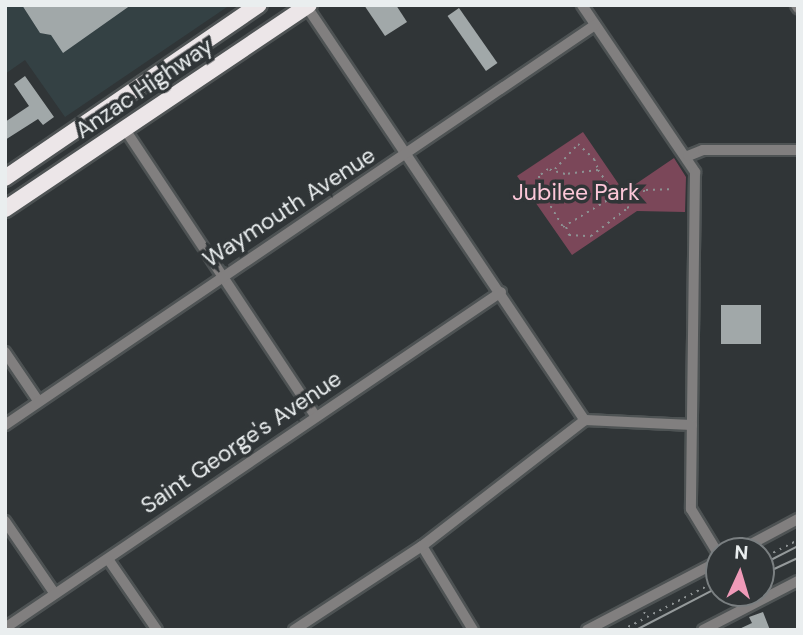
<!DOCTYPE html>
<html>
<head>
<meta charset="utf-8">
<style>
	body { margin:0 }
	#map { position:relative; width:803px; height:635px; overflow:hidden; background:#303537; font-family:"DM Sans",sans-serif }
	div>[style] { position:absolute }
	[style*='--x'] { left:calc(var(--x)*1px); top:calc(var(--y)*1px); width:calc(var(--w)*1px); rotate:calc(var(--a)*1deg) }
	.built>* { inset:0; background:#344144 }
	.green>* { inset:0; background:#7b4759 }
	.building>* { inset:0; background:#a1a8a9; transform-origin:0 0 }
	.path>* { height:2px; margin-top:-1px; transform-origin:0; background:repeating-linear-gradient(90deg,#8d9293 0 2px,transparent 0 7px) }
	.roads { filter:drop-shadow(2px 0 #4e5354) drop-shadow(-2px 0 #4e5354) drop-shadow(0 2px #4e5354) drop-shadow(0 -2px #4e5354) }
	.minor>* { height:10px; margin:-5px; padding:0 5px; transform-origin:5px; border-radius:5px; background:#817f7f }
	.highway>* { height:16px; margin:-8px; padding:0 8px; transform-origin:8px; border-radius:8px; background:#ece6e8 }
	.tram>* { height:2px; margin:-1px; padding:0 1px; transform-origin:1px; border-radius:1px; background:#959a9b }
	span { translate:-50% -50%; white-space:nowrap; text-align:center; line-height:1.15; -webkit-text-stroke:7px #303537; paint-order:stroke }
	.street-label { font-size:23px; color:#eaeeef }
	.park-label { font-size:23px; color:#fcc7d8 }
	.frame { position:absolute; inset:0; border:7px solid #eaeeef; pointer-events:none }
	.north { position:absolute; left:705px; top:537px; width:70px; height:70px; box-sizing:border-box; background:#303537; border:2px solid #7a7f81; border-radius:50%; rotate:4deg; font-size:19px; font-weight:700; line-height:28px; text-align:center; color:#eaeeef }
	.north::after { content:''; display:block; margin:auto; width:24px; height:32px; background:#ef9ab8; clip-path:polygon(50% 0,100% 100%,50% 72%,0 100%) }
</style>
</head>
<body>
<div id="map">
	<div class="built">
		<i style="clip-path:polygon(5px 5px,230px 5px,65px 117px,25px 60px,5px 74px)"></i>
	</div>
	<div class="green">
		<i style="clip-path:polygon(583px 132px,624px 192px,674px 158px,686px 177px,685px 212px,637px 211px,572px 255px,517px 176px)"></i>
	</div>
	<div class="building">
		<i style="clip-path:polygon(22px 5px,131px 5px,63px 53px,51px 35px,40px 33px)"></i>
		<i style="clip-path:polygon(364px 5px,396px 5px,407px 22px,385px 36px)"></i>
		<i style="left:459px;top:8px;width:67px;height:14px;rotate:55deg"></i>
		<i style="clip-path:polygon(25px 76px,54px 117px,43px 125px,38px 119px,5px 140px,5px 122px,29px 106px,14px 84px)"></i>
		<i style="left:721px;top:305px;width:40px;height:39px"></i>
		<i style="clip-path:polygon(763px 612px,770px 630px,737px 630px,752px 623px,749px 617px)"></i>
	</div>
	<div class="path">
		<i style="--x:555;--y:169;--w:34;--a:-47"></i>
		<i style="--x:578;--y:144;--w:22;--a:43"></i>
		<i style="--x:594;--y:159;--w:11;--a:68"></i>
		<i style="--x:608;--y:200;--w:11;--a:-75"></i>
		<i style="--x:611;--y:189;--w:23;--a:-124"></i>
		<i style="--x:598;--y:170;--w:33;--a:173"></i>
		<i style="--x:565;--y:174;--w:18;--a:-164"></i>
		<i style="--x:548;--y:169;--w:11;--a:142"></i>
		<i style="--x:539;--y:176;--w:12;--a:85"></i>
		<i style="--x:540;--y:188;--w:45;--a:59.5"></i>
		<i style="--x:563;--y:227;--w:52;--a:-31"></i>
		<i style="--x:608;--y:200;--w:17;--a:7"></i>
		<i style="--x:625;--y:202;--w:24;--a:-30"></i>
		<i style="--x:646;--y:190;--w:23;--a:-2"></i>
		<i style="--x:566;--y:227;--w:9;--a:69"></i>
		<i style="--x:569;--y:235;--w:22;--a:3"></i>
		<i style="--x:591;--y:236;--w:48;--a:-37.3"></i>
		<i style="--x:629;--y:207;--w:5;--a:158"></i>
		<i style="--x:761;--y:559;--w:42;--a:-27.2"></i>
		<i style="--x:644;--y:612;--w:6;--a:59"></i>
		<i style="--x:647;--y:617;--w:81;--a:-27.2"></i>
		<i style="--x:622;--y:630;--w:27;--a:-27"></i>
	</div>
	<div class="roads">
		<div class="minor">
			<i style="--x:582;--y:5;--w:202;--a:55.9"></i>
			<i style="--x:695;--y:172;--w:337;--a:90.7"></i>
			<i style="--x:691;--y:509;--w:54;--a:58.7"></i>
			<i style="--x:796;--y:5;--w:4;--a:56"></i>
			<i style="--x:307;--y:7;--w:498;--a:56.1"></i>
			<i style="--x:124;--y:128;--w:345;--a:56.4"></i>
			<i style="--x:688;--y:156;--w:16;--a:-22"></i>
			<i style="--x:703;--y:150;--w:95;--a:0"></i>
			<i style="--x:5;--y:352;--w:60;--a:55.8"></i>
			<i style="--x:585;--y:420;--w:107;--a:2.7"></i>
			<i style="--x:5;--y:425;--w:713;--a:-34.14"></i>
			<i style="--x:5;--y:521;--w:88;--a:55.6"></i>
			<i style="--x:422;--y:546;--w:98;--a:58.7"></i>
			<i style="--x:738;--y:551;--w:68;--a:-28.1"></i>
			<i style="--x:108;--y:559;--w:86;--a:55.4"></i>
			<i style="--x:5;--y:628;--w:599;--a:-34.11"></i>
			<i style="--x:294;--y:630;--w:153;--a:-33.3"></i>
			<i style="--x:422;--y:546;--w:206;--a:-37.7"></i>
			<i style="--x:587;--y:630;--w:149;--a:-27.6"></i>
			<i style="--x:703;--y:630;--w:107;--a:-27.3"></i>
		</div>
		<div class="highway">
			<i style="--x:5;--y:178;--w:307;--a:-34.3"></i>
			<i style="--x:5;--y:209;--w:366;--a:-33.9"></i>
		</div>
	</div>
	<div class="tram">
		<i style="--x:761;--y:565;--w:42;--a:-27.2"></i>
		<i style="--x:772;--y:570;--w:29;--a:-25"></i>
		<i style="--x:636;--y:630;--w:93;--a:-27.4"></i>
	</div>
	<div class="street-label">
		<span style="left:144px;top:88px;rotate:-34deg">Anzac Highway</span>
		<span style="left:289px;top:207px;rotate:-33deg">Waymouth Avenue</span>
		<span style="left:241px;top:442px;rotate:-34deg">Saint George's Avenue</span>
	</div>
	<div class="park-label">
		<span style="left:576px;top:192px">Jubilee Park</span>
	</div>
	<div class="frame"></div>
	<div class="north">N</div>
</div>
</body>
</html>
